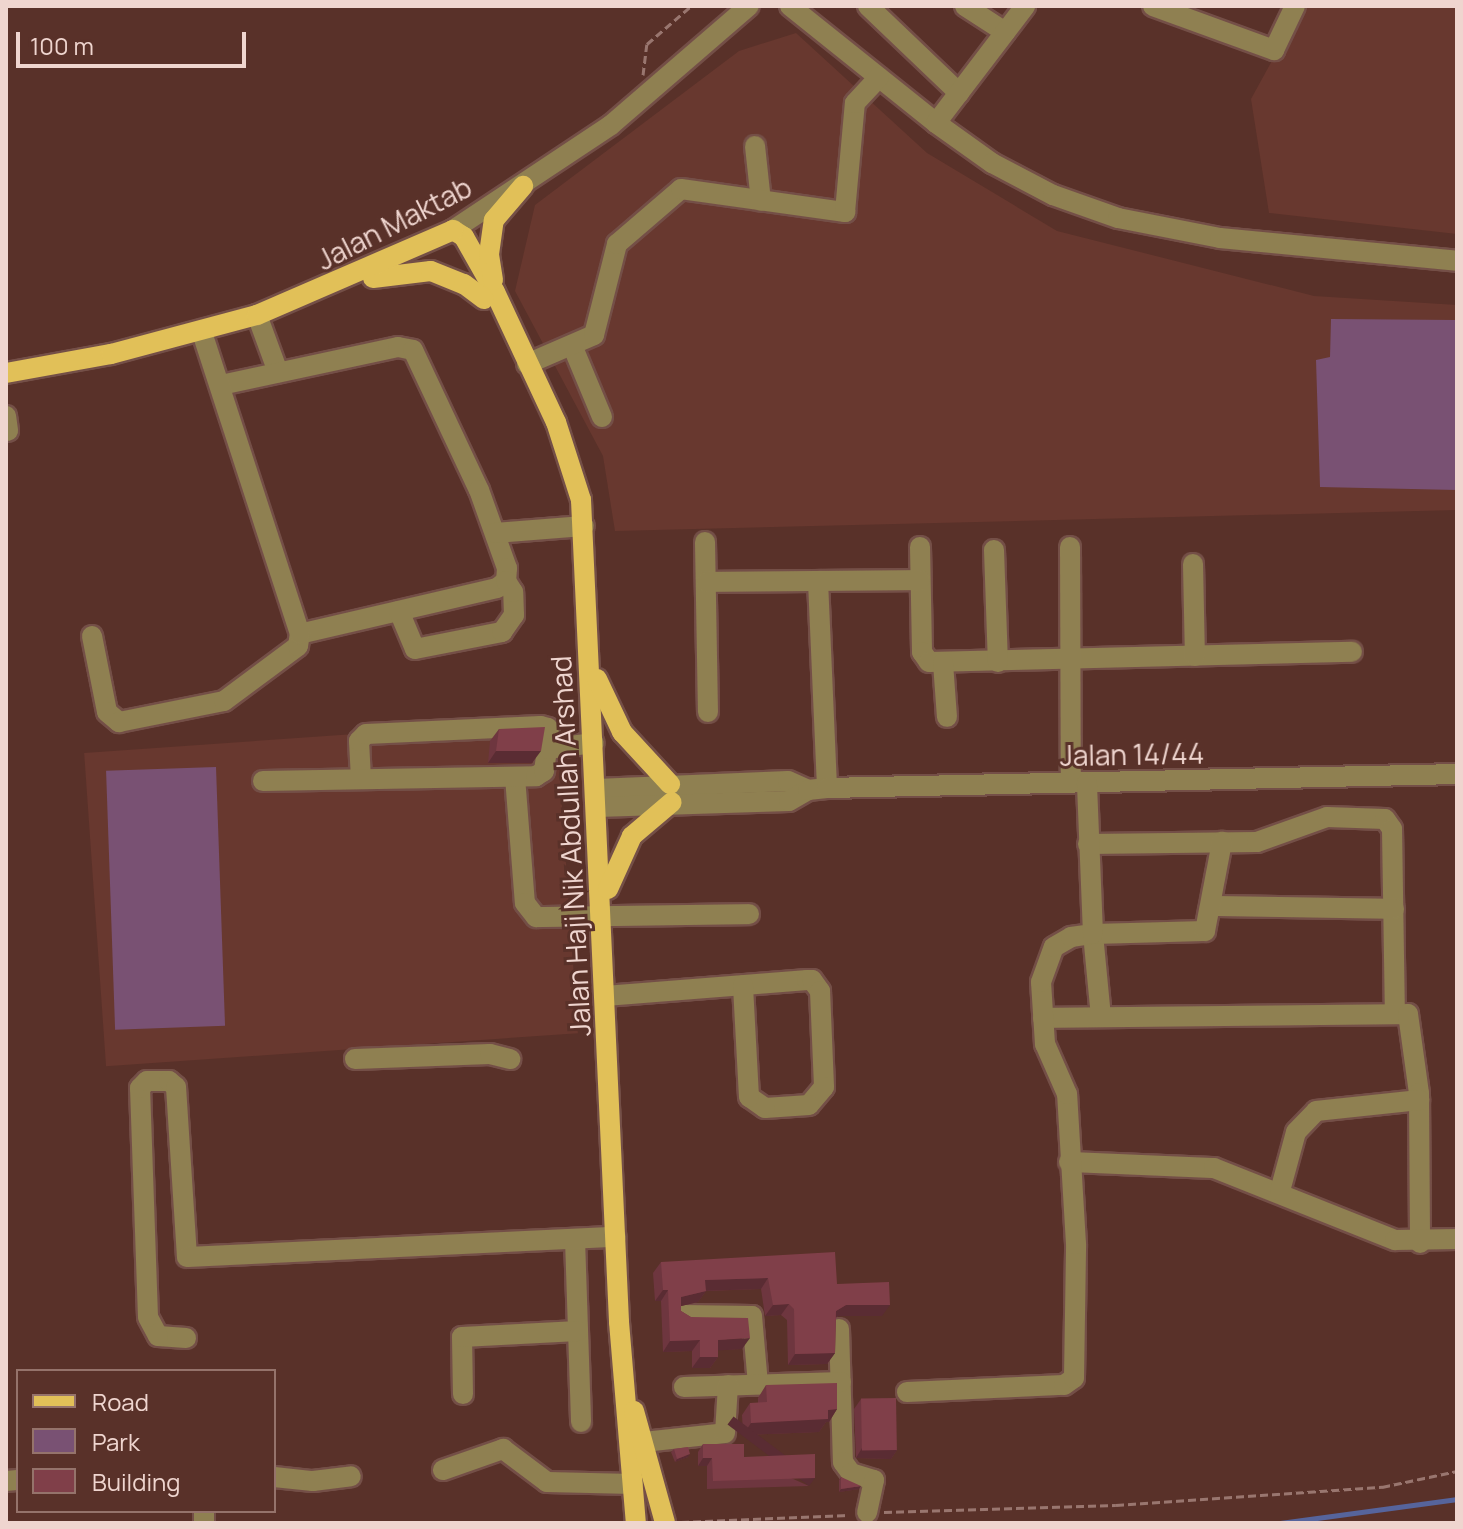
<!DOCTYPE html>
<html>
<head>
<meta charset="utf-8">
<style>
	body { margin:0 }
	#map { position:relative; width:1463px; height:1529px; overflow:hidden; background:#593129; font-family:Manrope,sans-serif }
	div>[style] { position:absolute }
	[style*='--x'] { left:calc(var(--x)*1px); top:calc(var(--y)*1px); width:calc(var(--w)*1px); rotate:calc(var(--a)*1deg) }
	.built>* { inset:0; background:#68382f; transform-origin:0 0 }
	.green>* { inset:0; background:#795173; transform-origin:0 0 }
	.stream>* { height:5px; margin:-2.5px; padding:0 2.5px; transform-origin:2.5px; border-radius:2.5px; background:#56649c }
	.path>* { height:3px; margin-top:-1.5px; transform-origin:0; background:repeating-linear-gradient(90deg,#99766f 0 8px,transparent 0 12px) }
	.roads { filter:drop-shadow(2px 0 #744f47) drop-shadow(-2px 0 #744f47) drop-shadow(0 2px #744f47) drop-shadow(0 -2px #744f47) }
	.minor>* { height:20px; margin:-10px; padding:0 10px; transform-origin:10px; border-radius:10px; background:#8f8051 }
	.major>* { height:20px; margin:-10px; padding:0 10px; transform-origin:10px; border-radius:10px; background:#e1c058 }
	.wall>* { inset:0; background:#6e363f }
	.shaded-wall>* { inset:0; background:#5a2c33; transform-origin:0 0 }
	.building>* { inset:0; background:#803f49; transform-origin:0 0 }
	span { translate:-50% -50%; white-space:nowrap; text-align:center; line-height:1.15; -webkit-text-stroke:6px #593129; paint-order:stroke }
	.street-label { font-size:28px; color:#efd5cf }
	.frame { position:absolute; inset:0; border:8px solid #efd5cf; pointer-events:none }
	.legend { position:absolute; left:16px; top:1369px; width:260px; height:144px; box-sizing:border-box; background:#593129; border:2px solid #95736b; margin:0; padding:10px 14px; list-style:none; font-size:24px; color:#efd5cf }
	.legend li { display:flex; align-items:center; gap:16px; height:40px }
	.legend b { width:40px; border:2px solid #95736b }
	.scale { position:absolute; left:16px; top:32px; width:230px; height:36px; box-sizing:border-box; border:4px solid #efd5cf; border-top:0; padding-left:10px; font-size:24px; line-height:28px; white-space:nowrap; color:#efd5cf; -webkit-text-stroke:6px #593129; paint-order:stroke }
</style>
</head>
<body>
<div id="map">
	<div class="built">
		<i style="clip-path:polygon(1302px 6px,1457px 6px,1457px 234px,1269px 213px,1251px 99px)"></i>
		<i style="clip-path:polygon(796px 33px,927px 153px,1057px 231px,1314px 296px,1457px 305px,1457px 510px,615px 531px,603px 456px,515px 291px,535px 205px,739px 51px)"></i>
		<i style="left:556px;top:720px;width:314px;height:473px;rotate:86deg"></i>
	</div>
	<div class="green">
		<i style="clip-path:polygon(1331px 319px,1457px 320px,1457px 490px,1320px 487px,1316px 360px,1330px 357px)"></i>
		<i style="left:216px;top:767px;width:259px;height:110px;rotate:88deg"></i>
	</div>
	<div class="stream">
		<i style="--x:1280;--y:1523;--w:179;--a:-7.7"></i>
	</div>
	<div class="path">
		<i style="--x:643;--y:75;--w:31;--a:-83"></i>
		<i style="--x:647;--y:44;--w:58;--a:-40.8"></i>
		<i style="--x:884;--y:1512;--w:232;--a:-1.7"></i>
		<i style="--x:1116;--y:1505;--w:267;--a:-3.9"></i>
		<i style="--x:1382;--y:1487;--w:77;--a:-12"></i>
		<i style="--x:681;--y:1522;--w:168;--a:-2.4"></i>
	</div>
	<div class="roads">
		<div class="minor">
			<i style="--x:790;--y:6;--w:187;--a:38.7"></i>
			<i style="--x:936;--y:123;--w:69;--a:35.5"></i>
			<i style="--x:992;--y:163;--w:69;--a:27.7"></i>
			<i style="--x:1053;--y:195;--w:69;--a:19.5"></i>
			<i style="--x:1118;--y:218;--w:104;--a:11.1"></i>
			<i style="--x:1220;--y:238;--w:238;--a:5.5"></i>
			<i style="--x:868;--y:6;--w:126;--a:43.7"></i>
			<i style="--x:965;--y:6;--w:48;--a:33"></i>
			<i style="--x:1153;--y:6;--w:129;--a:20"></i>
			<i style="--x:1274;--y:50;--w:49;--a:-64.5"></i>
			<i style="--x:936;--y:123;--w:147;--a:-52.7"></i>
			<i style="--x:755;--y:146;--w:55;--a:83.8"></i>
			<i style="--x:453;--y:230;--w:190;--a:-33.6"></i>
			<i style="--x:611;--y:125;--w:182;--a:-40.8"></i>
			<i style="--x:257;--y:315;--w:61;--a:69.8"></i>
			<i style="--x:572;--y:345;--w:78;--a:67.4"></i>
			<i style="--x:527;--y:364;--w:73;--a:-23.4"></i>
			<i style="--x:594;--y:335;--w:94;--a:-75.8"></i>
			<i style="--x:617;--y:244;--w:84;--a:-40.7"></i>
			<i style="--x:681;--y:189;--w:166;--a:8"></i>
			<i style="--x:845;--y:212;--w:109;--a:-84.8"></i>
			<i style="--x:855;--y:103;--w:35;--a:-47"></i>
			<i style="--x:221;--y:385;--w:181;--a:-12.1"></i>
			<i style="--x:398;--y:347;--w:15;--a:11"></i>
			<i style="--x:413;--y:350;--w:155;--a:64.8"></i>
			<i style="--x:479;--y:490;--w:83;--a:70.3"></i>
			<i style="--x:507;--y:568;--w:13;--a:94"></i>
			<i style="--x:506;--y:581;--w:11;--a:142"></i>
			<i style="--x:497;--y:588;--w:202;--a:166.9"></i>
			<i style="--x:6;--y:416;--w:15;--a:82"></i>
			<i style="--x:495;--y:533;--w:89;--a:-4.5"></i>
			<i style="--x:705;--y:542;--w:170;--a:89"></i>
			<i style="--x:920;--y:547;--w:105;--a:88.9"></i>
			<i style="--x:922;--y:652;--w:12;--a:55"></i>
			<i style="--x:929;--y:662;--w:423;--a:-1.4"></i>
			<i style="--x:1070;--y:547;--w:236;--a:89.8"></i>
			<i style="--x:994;--y:550;--w:112;--a:88"></i>
			<i style="--x:1193;--y:564;--w:92;--a:88.8"></i>
			<i style="--x:818;--y:581;--w:207;--a:87.5"></i>
			<i style="--x:706;--y:582;--w:214;--a:-0.5"></i>
			<i style="--x:399;--y:611;--w:41;--a:67.2"></i>
			<i style="--x:415;--y:649;--w:89;--a:-11.1"></i>
			<i style="--x:502;--y:632;--w:21;--a:-55"></i>
			<i style="--x:514;--y:615;--w:23;--a:-92"></i>
			<i style="--x:513;--y:592;--w:13;--a:-122"></i>
			<i style="--x:92;--y:636;--w:77;--a:78.8"></i>
			<i style="--x:107;--y:712;--w:16;--a:40"></i>
			<i style="--x:119;--y:722;--w:107;--a:-11.3"></i>
			<i style="--x:224;--y:701;--w:92;--a:-36.6"></i>
			<i style="--x:298;--y:646;--w:12;--a:-81"></i>
			<i style="--x:300;--y:634;--w:318;--a:-108"></i>
			<i style="--x:943;--y:663;--w:54;--a:85.8"></i>
			<i style="--x:515;--y:777;--w:126;--a:85.5"></i>
			<i style="--x:525;--y:903;--w:18;--a:52"></i>
			<i style="--x:536;--y:917;--w:213;--a:-0.8"></i>
			<i style="--x:361;--y:779;--w:38;--a:-93"></i>
			<i style="--x:359;--y:741;--w:10;--a:-45"></i>
			<i style="--x:366;--y:734;--w:175;--a:-2.6"></i>
			<i style="--x:541;--y:726;--w:7;--a:16"></i>
			<i style="--x:548;--y:728;--w:19;--a:81"></i>
			<i style="--x:263;--y:781;--w:273;--a:-1"></i>
			<i style="--x:536;--y:776;--w:9;--a:-32"></i>
			<i style="--x:544;--y:771;--w:22;--a:-82"></i>
			<i style="--x:547;--y:749;--w:47;--a:-7.3"></i>
			<i style="--x:596;--y:789;--w:192;--a:-2.4"></i>
			<i style="--x:788;--y:781;--w:22;--a:24"></i>
			<i style="--x:597;--y:807;--w:192;--a:-1.8"></i>
			<i style="--x:789;--y:801;--w:22;--a:-30"></i>
			<i style="--x:808;--y:790;--w:19;--a:-6"></i>
			<i style="--x:827;--y:788;--w:630;--a:-1.27"></i>
			<i style="--x:1088;--y:844;--w:169;--a:-0.7"></i>
			<i style="--x:1257;--y:842;--w:74;--a:-19.7"></i>
			<i style="--x:1327;--y:817;--w:58;--a:2"></i>
			<i style="--x:1385;--y:819;--w:12;--a:55"></i>
			<i style="--x:1392;--y:829;--w:183;--a:89.1"></i>
			<i style="--x:1211;--y:906;--w:183;--a:0.9"></i>
			<i style="--x:605;--y:996;--w:203;--a:-4.5"></i>
			<i style="--x:807;--y:980;--w:5;--a:0"></i>
			<i style="--x:812;--y:980;--w:14;--a:54"></i>
			<i style="--x:820;--y:991;--w:96;--a:87.6"></i>
			<i style="--x:824;--y:1087;--w:23;--a:130"></i>
			<i style="--x:809;--y:1105;--w:44;--a:176.1"></i>
			<i style="--x:765;--y:1108;--w:19;--a:-145"></i>
			<i style="--x:749;--y:1097;--w:112;--a:-93.1"></i>
			<i style="--x:1101;--y:1017;--w:83;--a:-95.5"></i>
			<i style="--x:1093;--y:934;--w:112;--a:-1.5"></i>
			<i style="--x:1205;--y:931;--w:91;--a:-79.2"></i>
			<i style="--x:1043;--y:1018;--w:365;--a:-0.6"></i>
			<i style="--x:1408;--y:1014;--w:80;--a:82.1"></i>
			<i style="--x:1419;--y:1093;--w:150;--a:89.6"></i>
			<i style="--x:355;--y:1059;--w:135;--a:-2.1"></i>
			<i style="--x:490;--y:1054;--w:21;--a:14"></i>
			<i style="--x:1069;--y:1162;--w:145;--a:2.4"></i>
			<i style="--x:1214;--y:1168;--w:195;--a:21.7"></i>
			<i style="--x:1395;--y:1240;--w:62;--a:-0.9"></i>
			<i style="--x:1280;--y:1191;--w:61;--a:-74.8"></i>
			<i style="--x:1296;--y:1132;--w:29;--a:-46"></i>
			<i style="--x:1316;--y:1111;--w:104;--a:-6.1"></i>
			<i style="--x:575;--y:1239;--w:183;--a:88.1"></i>
			<i style="--x:684;--y:1315;--w:68;--a:0.8"></i>
			<i style="--x:752;--y:1316;--w:68;--a:85"></i>
			<i style="--x:839;--y:1329;--w:133;--a:88.3"></i>
			<i style="--x:843;--y:1462;--w:14;--a:54"></i>
			<i style="--x:851;--y:1473;--w:24;--a:17"></i>
			<i style="--x:874;--y:1480;--w:33;--a:102"></i>
			<i style="--x:186;--y:1338;--w:28;--a:-176"></i>
			<i style="--x:158;--y:1336;--w:21;--a:-118"></i>
			<i style="--x:148;--y:1317;--w:229;--a:-92"></i>
			<i style="--x:140;--y:1088;--w:10;--a:-45"></i>
			<i style="--x:147;--y:1081;--w:22;--a:0"></i>
			<i style="--x:169;--y:1081;--w:9;--a:41"></i>
			<i style="--x:176;--y:1087;--w:170;--a:86.3"></i>
			<i style="--x:187;--y:1257;--w:429;--a:-2.7"></i>
			<i style="--x:684;--y:1387;--w:157;--a:-1.8"></i>
			<i style="--x:907;--y:1392;--w:157;--a:-2.6"></i>
			<i style="--x:1064;--y:1385;--w:12;--a:-35"></i>
			<i style="--x:1074;--y:1378;--w:134;--a:-89.1"></i>
			<i style="--x:1076;--y:1244;--w:150;--a:-93.4"></i>
			<i style="--x:1067;--y:1094;--w:55;--a:-113.7"></i>
			<i style="--x:1045;--y:1044;--w:62;--a:-93.7"></i>
			<i style="--x:1041;--y:982;--w:37;--a:-70"></i>
			<i style="--x:1054;--y:947;--w:20;--a:-30"></i>
			<i style="--x:1071;--y:937;--w:22;--a:-8"></i>
			<i style="--x:1093;--y:934;--w:151;--a:-92.3"></i>
			<i style="--x:463;--y:1394;--w:57;--a:-91"></i>
			<i style="--x:462;--y:1337;--w:116;--a:-3"></i>
			<i style="--x:644;--y:1442;--w:81;--a:-6.3"></i>
			<i style="--x:725;--y:1433;--w:48;--a:-86.4"></i>
			<i style="--x:443;--y:1470;--w:64;--a:-19.3"></i>
			<i style="--x:503;--y:1449;--w:55;--a:36.9"></i>
			<i style="--x:547;--y:1482;--w:86;--a:1.3"></i>
			<i style="--x:274;--y:1477;--w:39;--a:6"></i>
			<i style="--x:313;--y:1481;--w:38;--a:-7"></i>
			<i style="--x:6;--y:1481;--w:12;--a:-5"></i>
			<i style="--x:204;--y:1511;--w:12;--a:90"></i>
		</div>
		<div class="major">
			<i style="--x:453;--y:230;--w:13;--a:32"></i>
			<i style="--x:464;--y:237;--w:63;--a:60.6"></i>
			<i style="--x:495;--y:292;--w:144;--a:64.9"></i>
			<i style="--x:556;--y:422;--w:82;--a:72.2"></i>
			<i style="--x:581;--y:500;--w:823;--a:87.35"></i>
			<i style="--x:619;--y:1322;--w:202;--a:85.2"></i>
			<i style="--x:373;--y:278;--w:58;--a:-6.9"></i>
			<i style="--x:431;--y:271;--w:35;--a:22"></i>
			<i style="--x:464;--y:284;--w:25;--a:37"></i>
			<i style="--x:493;--y:280;--w:26;--a:-99"></i>
			<i style="--x:489;--y:254;--w:34;--a:-82"></i>
			<i style="--x:494;--y:220;--w:45;--a:-49.5"></i>
			<i style="--x:6;--y:373;--w:107;--a:-10.3"></i>
			<i style="--x:111;--y:354;--w:151;--a:-15"></i>
			<i style="--x:257;--y:315;--w:214;--a:-23.4"></i>
			<i style="--x:597;--y:679;--w:59;--a:64.7"></i>
			<i style="--x:622;--y:732;--w:71;--a:47.3"></i>
			<i style="--x:608;--y:889;--w:58;--a:-65.6"></i>
			<i style="--x:632;--y:836;--w:52;--a:-40.4"></i>
			<i style="--x:634;--y:1411;--w:116;--a:74.5"></i>
		</div>
	</div>
	<div class="wall">
		<i style="clip-path:polygon(499px 729px,532px 763px,488px 763px,490px 741px)"></i>
		<i style="clip-path:polygon(661px 1262px,837px 1284px,882px 1316px,838px 1316px,836px 1318px,835px 1353px,827px 1364px,788px 1365px,787px 1320px,781px 1315px,765px 1316px,761px 1289px,706px 1291px,698px 1302px,681px 1306px,681px 1311px,742px 1349px,718px 1350px,718px 1357px,710px 1368px,692px 1368px,692px 1351px,663px 1352px,661px 1301px,655px 1301px,653px 1273px)"></i>
		<i style="clip-path:polygon(766px 1385px,837px 1409px,829px 1422px,826px 1422px,819px 1432px,743px 1435px,742px 1415px,750px 1403px,758px 1403px,758px 1398px)"></i>
		<i style="clip-path:polygon(861px 1399px,897px 1450px,891px 1459px,856px 1458px,854px 1409px)"></i>
		<i style="clip-path:polygon(703px 1444px,744px 1457px,809px 1486px,707px 1489px,707px 1466px,698px 1466px,698px 1452px)"></i>
		<i style="clip-path:polygon(674px 1449px,688px 1457px,675px 1462px,671px 1452px)"></i>
		<i style="clip-path:polygon(841px 1477px,859px 1489px,839px 1492px,839px 1480px)"></i>
	</div>
	<div class="shaded-wall">
		<i style="clip-path:polygon(496px 751px,541px 751px,532px 763px,488px 763px)"></i>
		<i style="clip-path:polygon(768px 1278px,761px 1289px,698px 1291px,705px 1280px)"></i>
		<i style="clip-path:polygon(663px 1290px,668px 1290px,661px 1301px,655px 1301px)"></i>
		<i style="clip-path:polygon(706px 1291px,698px 1302px,673px 1308px,681px 1297px)"></i>
		<i style="clip-path:polygon(789px 1304px,781px 1315px,765px 1316px,773px 1305px)"></i>
		<i style="clip-path:polygon(846px 1305px,890px 1305px,882px 1316px,838px 1316px,828px 1322px,836px 1311px)"></i>
		<i style="clip-path:polygon(750px 1338px,742px 1349px,710px 1351px,718px 1340px)"></i>
		<i style="clip-path:polygon(700px 1340px,692px 1351px,663px 1352px,670px 1341px)"></i>
		<i style="clip-path:polygon(835px 1353px,827px 1364px,788px 1365px,795px 1354px)"></i>
		<i style="clip-path:polygon(700px 1357px,718px 1357px,710px 1368px,692px 1368px)"></i>
		<i style="clip-path:polygon(837px 1409px,829px 1422px,826px 1422px,819px 1432px,743px 1435px,751px 1423px,828px 1410px)"></i>
		<i style="clip-path:polygon(862px 1448px,897px 1450px,891px 1459px,856px 1458px)"></i>
		<i style="clip-path:polygon(690px 1454px,688px 1457px,675px 1462px,677px 1459px)"></i>
		<i style="clip-path:polygon(703px 1458px,712px 1458px,707px 1466px,698px 1466px)"></i>
		<i style="left:815px;top:1478px;width:10px;height:102px;rotate:127deg"></i>
		<i style="clip-path:polygon(861px 1486px,859px 1489px,839px 1492px,841px 1489px)"></i>
	</div>
	<div class="building">
		<i style="clip-path:polygon(545px 727px,541px 751px,496px 751px,499px 729px)"></i>
		<i style="clip-path:polygon(835px 1252px,837px 1284px,889px 1282px,890px 1305px,846px 1305px,836px 1311px,835px 1353px,795px 1354px,794px 1309px,789px 1304px,773px 1305px,768px 1278px,705px 1280px,706px 1291px,681px 1297px,681px 1311px,691px 1317px,748px 1318px,750px 1338px,718px 1340px,718px 1357px,700px 1357px,700px 1340px,670px 1341px,668px 1290px,663px 1290px,661px 1262px)"></i>
		<i style="clip-path:polygon(837px 1383px,837px 1409px,828px 1410px,828px 1419px,751px 1423px,750px 1403px,767px 1402px,766px 1385px)"></i>
		<i style="left:896px;top:1398px;width:52px;height:35px;rotate:89deg"></i>
		<i style="clip-path:polygon(703px 1444px,744px 1444px,744px 1457px,815px 1454px,815px 1478px,713px 1481px,712px 1458px,703px 1458px)"></i>
		<i style="clip-path:polygon(688px 1447px,690px 1454px,677px 1459px,674px 1449px)"></i>
		<i style="clip-path:polygon(841px 1477px,861px 1486px,841px 1489px)"></i>
	</div>
	<div class="street-label">
		<span style="left:394px;top:223px;rotate:-27deg">Jalan Maktab</span>
		<span style="left:1132px;top:754px;rotate:-1deg">Jalan 14/44</span>
		<span style="left:570px;top:846px;rotate:-93deg">Jalan Haji Nik Abdullah Arshad</span>
	</div>
	<div class="frame"></div>
	<ul class="legend">
	<li><b style="height:10px;background:#e1c058"></b>Road</li>
	<li><b style="height:22px;background:#795173"></b>Park</li>
	<li><b style="height:22px;background:#803f49"></b>Building</li>
	</ul>
	<div class="scale">100 m</div>
</div>
</body>
</html>
